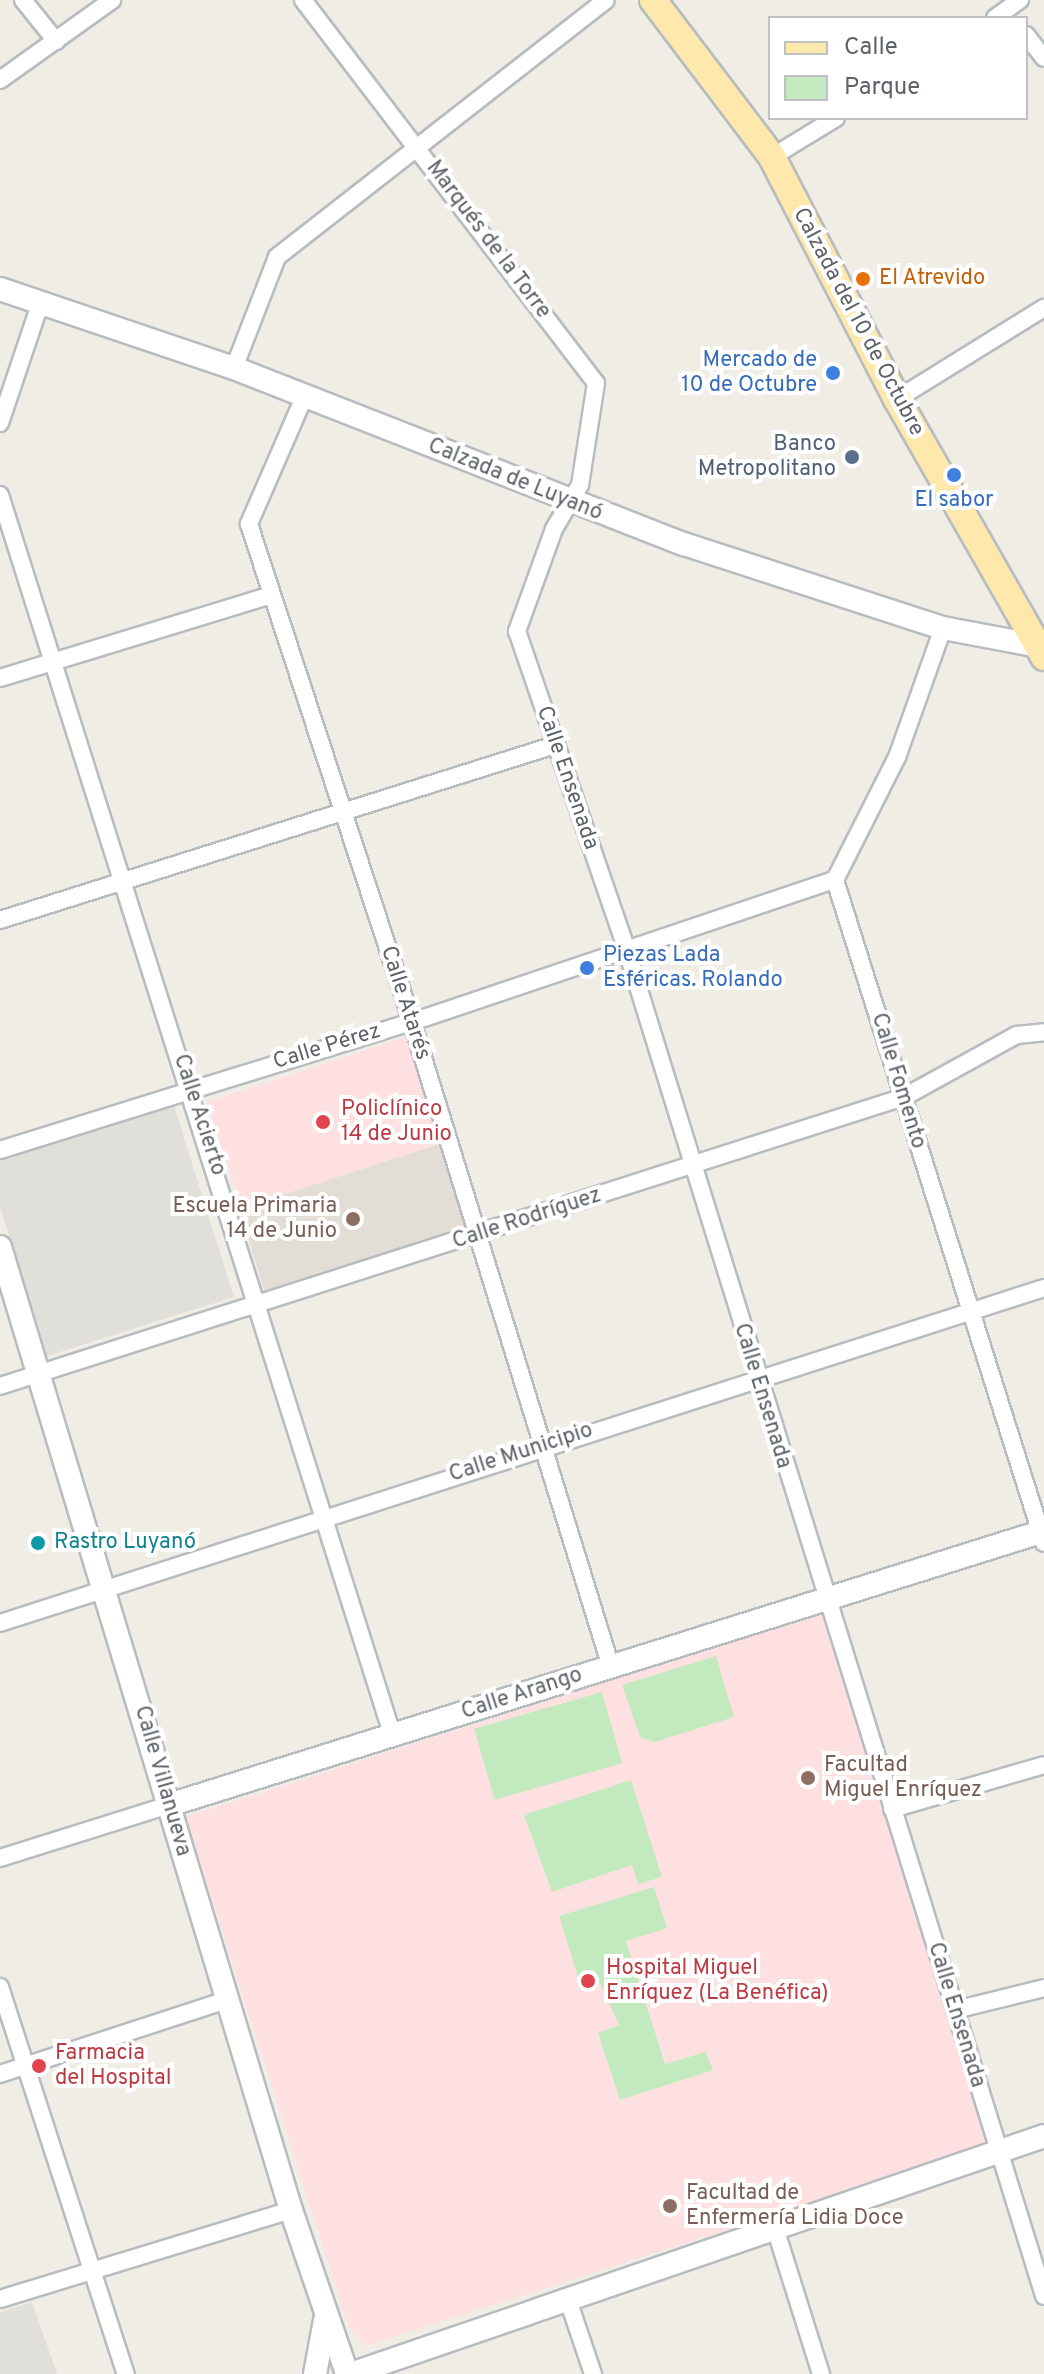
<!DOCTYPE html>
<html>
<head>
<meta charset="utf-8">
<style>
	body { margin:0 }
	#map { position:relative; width:1044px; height:2374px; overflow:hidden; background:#f0ede5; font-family:Overpass,sans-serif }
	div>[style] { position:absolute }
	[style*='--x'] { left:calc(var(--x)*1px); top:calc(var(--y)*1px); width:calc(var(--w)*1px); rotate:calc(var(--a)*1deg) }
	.industrial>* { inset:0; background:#e1dfd9 }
	.education>* { inset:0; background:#e3ded5; transform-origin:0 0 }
	.medical>* { inset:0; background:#fee0e1; transform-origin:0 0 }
	.green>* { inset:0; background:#c3eabf; transform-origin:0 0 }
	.roads { filter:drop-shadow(2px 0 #b7bcc0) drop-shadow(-2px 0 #b7bcc0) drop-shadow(0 2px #b7bcc0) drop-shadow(0 -2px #b7bcc0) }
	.street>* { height:16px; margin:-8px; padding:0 8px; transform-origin:8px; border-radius:8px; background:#fff }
	.secondary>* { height:22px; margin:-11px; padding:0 11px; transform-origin:11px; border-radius:11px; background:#fff }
	.primary>* { height:26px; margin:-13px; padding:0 13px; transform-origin:13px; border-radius:13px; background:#ffe8ab }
	.dots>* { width:22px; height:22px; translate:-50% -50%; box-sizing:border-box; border:4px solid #fff; border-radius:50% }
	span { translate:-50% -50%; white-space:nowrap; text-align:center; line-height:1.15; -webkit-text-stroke:8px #fff; paint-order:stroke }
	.street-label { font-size:22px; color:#5c6267 }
	.food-label { font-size:22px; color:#c56008 }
	.left { translate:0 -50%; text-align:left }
	.shop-label { font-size:22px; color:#366cbe }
	.right { translate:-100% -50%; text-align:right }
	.service-label { font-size:22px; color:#4e5e75 }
	.health-label { font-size:22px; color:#be3a42 }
	.education-label { font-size:22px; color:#785e54 }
	.culture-label { font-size:22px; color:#0d838f }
	.legend { position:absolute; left:768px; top:16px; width:260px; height:104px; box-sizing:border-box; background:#fff; border:2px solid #bec0c2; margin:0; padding:10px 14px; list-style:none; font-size:24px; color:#5c6267 }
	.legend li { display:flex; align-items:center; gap:16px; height:40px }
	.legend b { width:40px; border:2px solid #bec0c2 }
</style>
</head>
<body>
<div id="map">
	<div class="industrial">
		<i style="clip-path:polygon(174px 1106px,234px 1297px,47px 1356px,0 1206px,0 1161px)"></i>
		<i style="clip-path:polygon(32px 2302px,57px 2374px,0 2374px,0 2312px)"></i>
	</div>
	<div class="education">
		<i style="left:440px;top:1144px;width:90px;height:211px;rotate:73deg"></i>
	</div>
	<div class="medical">
		<i style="left:406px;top:1037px;width:112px;height:209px;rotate:72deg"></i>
		<i style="clip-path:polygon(821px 1613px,991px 2145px,365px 2346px,349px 2328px,186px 1817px)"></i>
	</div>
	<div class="green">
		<i style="clip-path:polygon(716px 1656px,734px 1717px,655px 1742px,640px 1737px,622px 1685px)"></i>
		<i style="left:602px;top:1692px;width:74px;height:133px;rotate:74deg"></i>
		<i style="clip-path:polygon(631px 1780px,662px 1877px,638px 1884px,632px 1865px,552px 1892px,524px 1815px)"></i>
		<i style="clip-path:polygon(654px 1887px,667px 1928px,626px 1941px,665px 2064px,706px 2052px,713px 2070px,620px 2100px,598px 2033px,619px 2025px,595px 1972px,578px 1977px,559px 1916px)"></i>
	</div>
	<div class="roads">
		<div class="street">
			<i style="--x:23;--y:0;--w:53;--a:51.2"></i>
			<i style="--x:303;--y:0;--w:482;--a:52.6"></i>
			<i style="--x:596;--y:383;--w:103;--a:98.9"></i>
			<i style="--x:580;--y:485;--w:51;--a:120.6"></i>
			<i style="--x:554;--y:529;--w:109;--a:109.9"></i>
			<i style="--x:517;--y:631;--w:338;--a:71"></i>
			<i style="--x:627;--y:951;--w:1408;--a:72.77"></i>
			<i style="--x:995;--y:18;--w:31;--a:-36"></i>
			<i style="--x:1026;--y:35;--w:29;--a:52"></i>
			<i style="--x:0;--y:80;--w:138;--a:-35.5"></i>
			<i style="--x:772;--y:157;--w:75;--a:-31.4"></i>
			<i style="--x:234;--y:368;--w:119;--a:-68.8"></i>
			<i style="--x:277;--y:257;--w:417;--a:-38"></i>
			<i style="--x:305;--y:395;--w:141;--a:113.5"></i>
			<i style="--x:249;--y:524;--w:524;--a:71.88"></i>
			<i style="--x:412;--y:1022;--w:672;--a:72.86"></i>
			<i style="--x:897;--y:399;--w:173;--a:-31.8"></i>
			<i style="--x:0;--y:423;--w:129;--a:-71.4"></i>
			<i style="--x:0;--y:495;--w:1303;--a:72.44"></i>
			<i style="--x:943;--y:628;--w:137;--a:109.6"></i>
			<i style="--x:897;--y:757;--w:138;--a:116.8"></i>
			<i style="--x:835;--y:880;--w:695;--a:72.5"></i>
			<i style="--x:0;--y:678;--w:283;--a:-17"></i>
			<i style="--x:0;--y:920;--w:582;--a:-17.5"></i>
			<i style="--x:0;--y:1150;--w:431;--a:-17.3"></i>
			<i style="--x:412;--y:1022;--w:446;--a:-18.6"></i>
			<i style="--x:0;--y:1386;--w:949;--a:-17.73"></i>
			<i style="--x:904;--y:1097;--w:129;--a:-28.8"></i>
			<i style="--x:1017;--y:1035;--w:27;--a:-6"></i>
			<i style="--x:0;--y:1623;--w:1096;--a:-17.79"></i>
			<i style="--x:892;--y:1809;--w:158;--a:-16.1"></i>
			<i style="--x:0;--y:1858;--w:177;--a:-17.4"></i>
			<i style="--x:0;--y:1987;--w:407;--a:72"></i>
			<i style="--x:955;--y:2010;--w:92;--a:-13.9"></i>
			<i style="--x:0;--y:2074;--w:238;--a:-18.1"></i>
			<i style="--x:775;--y:2228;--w:153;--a:72.5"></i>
			<i style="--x:0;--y:2299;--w:304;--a:-17"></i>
			<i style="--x:568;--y:2300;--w:78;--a:71.3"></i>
		</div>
		<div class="secondary">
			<i style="--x:0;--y:289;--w:247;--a:18.7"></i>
			<i style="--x:234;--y:368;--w:483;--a:21.4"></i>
			<i style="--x:684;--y:544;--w:272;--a:18"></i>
			<i style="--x:943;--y:628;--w:97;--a:10.7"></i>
			<i style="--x:0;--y:1247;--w:1006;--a:73.19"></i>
			<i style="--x:291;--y:2210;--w:173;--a:71.1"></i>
			<i style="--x:169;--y:1805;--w:917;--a:-17.39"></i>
			<i style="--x:315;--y:2374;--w:55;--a:-79.5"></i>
			<i style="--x:351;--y:2374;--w:733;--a:-18.95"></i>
		</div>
		<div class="primary">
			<i style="--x:653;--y:0;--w:197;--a:52.8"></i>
			<i style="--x:772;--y:157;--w:272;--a:62.7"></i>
			<i style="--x:897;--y:399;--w:297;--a:60.3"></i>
		</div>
	</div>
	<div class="dots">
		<i style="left:863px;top:279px;background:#e8710a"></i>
		<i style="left:833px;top:373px;background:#3f7fe0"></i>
		<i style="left:852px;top:457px;background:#5c6f8a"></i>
		<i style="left:954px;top:475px;background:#3f7fe0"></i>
		<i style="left:587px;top:968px;background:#3f7fe0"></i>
		<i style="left:323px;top:1122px;background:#e0444e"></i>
		<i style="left:353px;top:1219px;background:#8d6e63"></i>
		<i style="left:38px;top:1543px;background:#0f9aa8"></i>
		<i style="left:808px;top:1778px;background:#8d6e63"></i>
		<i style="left:588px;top:1981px;background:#e0444e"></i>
		<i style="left:39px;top:2066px;background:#e0444e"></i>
		<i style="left:670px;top:2206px;background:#8d6e63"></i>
	</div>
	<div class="street-label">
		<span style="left:488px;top:240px;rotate:53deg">Marqués de la Torre</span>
		<span style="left:858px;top:322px;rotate:62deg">Calzada del 10 de Octubre</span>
		<span style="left:515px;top:480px;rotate:22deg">Calzada de Luyanó</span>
		<span style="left:567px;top:778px;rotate:71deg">Calle Ensenada</span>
		<span style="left:405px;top:1003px;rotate:72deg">Calle Atarés</span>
		<span style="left:327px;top:1047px;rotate:-17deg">Calle Pérez</span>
		<span style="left:898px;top:1081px;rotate:73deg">Calle Fomento</span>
		<span style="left:199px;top:1115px;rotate:72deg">Calle Acierto</span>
		<span style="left:527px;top:1219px;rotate:-18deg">Calle Rodríguez</span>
		<span style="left:762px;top:1396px;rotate:73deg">Calle Ensenada</span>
		<span style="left:521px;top:1453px;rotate:-18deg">Calle Municipio</span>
		<span style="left:522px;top:1694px;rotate:-18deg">Calle Arango</span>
		<span style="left:162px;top:1781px;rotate:74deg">Calle Villanueva</span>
		<span style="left:956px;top:2015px;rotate:73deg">Calle Ensenada</span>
	</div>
	<div class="food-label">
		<span class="left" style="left:879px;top:279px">El Atrevido</span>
	</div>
	<div class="shop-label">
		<span class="right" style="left:817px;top:373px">Mercado de<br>10 de Octubre</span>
		<span style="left:954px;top:501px">El sabor</span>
		<span class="left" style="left:603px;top:968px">Piezas Lada<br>Esféricas. Rolando</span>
	</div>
	<div class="service-label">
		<span class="right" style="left:836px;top:457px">Banco<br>Metropolitano</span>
	</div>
	<div class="health-label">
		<span class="left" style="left:341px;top:1122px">Policlínico<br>14 de Junio</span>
		<span class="left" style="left:606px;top:1981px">Hospital Miguel<br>Enríquez (La Benéfica)</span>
		<span class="left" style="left:55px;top:2066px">Farmacia<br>del Hospital</span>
	</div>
	<div class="education-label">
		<span class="right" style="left:337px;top:1219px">Escuela Primaria<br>14 de Junio</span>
		<span class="left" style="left:824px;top:1778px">Facultad<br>Miguel Enríquez</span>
		<span class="left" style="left:686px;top:2206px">Facultad de<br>Enfermería Lidia Doce</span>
	</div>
	<div class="culture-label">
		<span class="left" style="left:54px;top:1543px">Rastro Luyanó</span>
	</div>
	<ul class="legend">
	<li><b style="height:10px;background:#ffe8ab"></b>Calle</li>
	<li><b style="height:22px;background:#c3eabf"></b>Parque</li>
	</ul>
</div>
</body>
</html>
